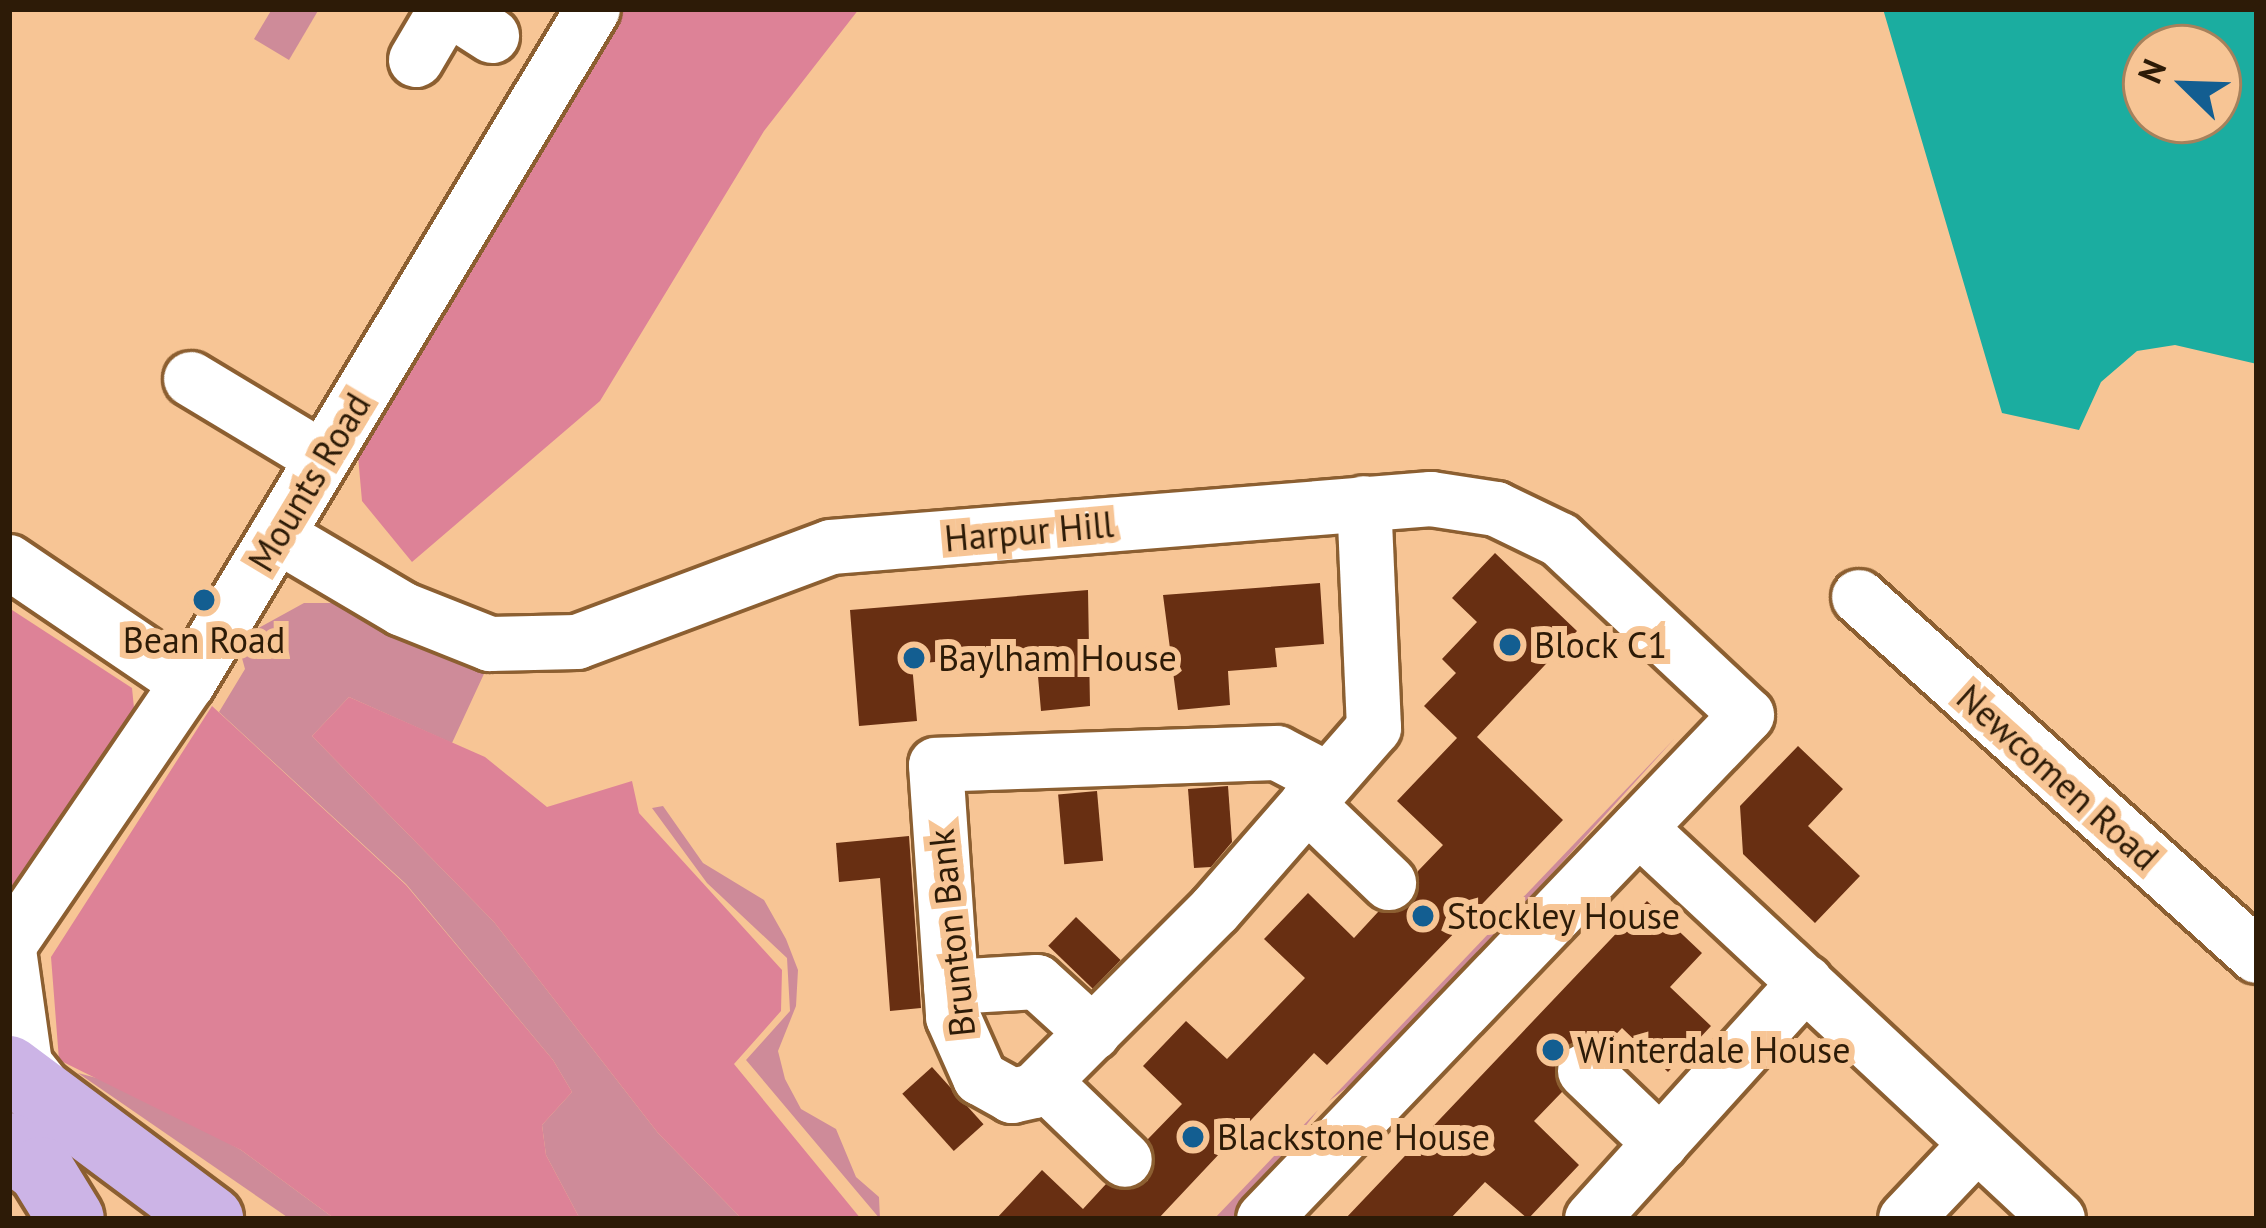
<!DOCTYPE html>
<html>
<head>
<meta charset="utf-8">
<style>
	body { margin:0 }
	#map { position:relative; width:2266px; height:1228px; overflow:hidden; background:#f7c595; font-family:"PT Sans",sans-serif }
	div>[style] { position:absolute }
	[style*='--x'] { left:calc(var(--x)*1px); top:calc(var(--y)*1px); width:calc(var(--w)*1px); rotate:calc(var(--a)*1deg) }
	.green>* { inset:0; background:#ce8b99 }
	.forest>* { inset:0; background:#dd8297 }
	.water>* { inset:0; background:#1bada0 }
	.building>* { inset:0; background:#682f12; transform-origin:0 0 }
	.roads { filter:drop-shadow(3px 0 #8c5f31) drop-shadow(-3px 0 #8c5f31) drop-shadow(0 3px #8c5f31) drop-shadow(0 -3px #8c5f31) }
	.minor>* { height:54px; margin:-27px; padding:0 27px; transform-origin:27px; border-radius:27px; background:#fff }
	.major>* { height:66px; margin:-33px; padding:0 33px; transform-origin:33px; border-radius:33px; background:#ccb4e6 }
	.dots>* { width:33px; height:33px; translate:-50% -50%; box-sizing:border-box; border:6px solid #f7c595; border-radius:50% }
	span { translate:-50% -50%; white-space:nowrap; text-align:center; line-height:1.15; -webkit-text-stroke:12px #f7c595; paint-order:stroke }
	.street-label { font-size:36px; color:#2d1b07 }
	.poi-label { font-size:36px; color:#2d1b07 }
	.left { translate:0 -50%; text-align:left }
	.frame { position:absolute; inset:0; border:12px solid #2d1b07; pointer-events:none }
	.north { position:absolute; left:2122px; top:24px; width:120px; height:120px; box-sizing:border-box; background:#f7c595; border:3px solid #a6815c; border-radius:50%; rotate:293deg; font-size:33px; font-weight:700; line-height:48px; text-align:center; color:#2d1b07 }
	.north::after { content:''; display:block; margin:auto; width:42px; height:54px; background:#135e91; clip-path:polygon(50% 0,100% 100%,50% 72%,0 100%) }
</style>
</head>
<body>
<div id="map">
	<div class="green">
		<i style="clip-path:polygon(272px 9px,319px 9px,289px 60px,254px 39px)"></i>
		<i style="clip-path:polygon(304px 603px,345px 603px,489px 663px,452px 743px,349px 697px,312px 736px,494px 922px,658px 1133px,742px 1219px,580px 1219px,546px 1155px,542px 1125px,572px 1092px,553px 1060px,406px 884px,219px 712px,245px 669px,237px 640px)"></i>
		<i style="clip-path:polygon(1675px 738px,1383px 1060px,1329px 1101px)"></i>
		<i style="clip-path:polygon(663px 806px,703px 863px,764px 900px,786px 939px,798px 970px,796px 1006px,778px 1051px,785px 1079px,801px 1109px,836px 1129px,856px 1177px,879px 1197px,880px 1219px,746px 1060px,790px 1011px,787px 958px,707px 883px,652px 808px)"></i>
		<i style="clip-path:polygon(78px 1073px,130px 1087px,241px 1150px,335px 1219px,290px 1219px)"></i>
		<i style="clip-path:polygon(1318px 1110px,1233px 1219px,1214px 1219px)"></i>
	</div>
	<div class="forest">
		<i style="clip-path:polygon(617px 9px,859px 9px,764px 131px,600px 401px,412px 562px,362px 501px,358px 456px)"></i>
		<i style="clip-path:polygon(9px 608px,132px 688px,135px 718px,9px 910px)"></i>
		<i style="clip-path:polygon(349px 697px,485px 757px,547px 807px,632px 781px,639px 813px,782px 970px,781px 1011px,734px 1064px,861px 1219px,742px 1219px,658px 1133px,494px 922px,312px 736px)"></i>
		<i style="clip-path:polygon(212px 706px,406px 885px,553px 1060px,572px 1092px,542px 1125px,546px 1155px,580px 1219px,335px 1219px,241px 1150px,59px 1060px,51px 957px)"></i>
	</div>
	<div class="water">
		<i style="clip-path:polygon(evenodd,1883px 9px,2257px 9px,2257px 364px,2175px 345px,2137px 351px,2101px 382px,2079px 430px,2002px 413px,1883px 9px,2146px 48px,2218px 48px,2218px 120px,2146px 120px,2146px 48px)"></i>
	</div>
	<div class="building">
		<i style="clip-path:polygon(1495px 553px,1577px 631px,1477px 737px,1563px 820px,1327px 1065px,1314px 1053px,1158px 1219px,996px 1219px,1042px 1170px,1083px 1209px,1106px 1184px,1148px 1181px,1148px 1139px,1182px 1104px,1143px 1066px,1186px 1021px,1227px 1059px,1305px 978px,1264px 939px,1308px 893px,1354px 938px,1378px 912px,1412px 904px,1418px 871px,1443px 845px,1397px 801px,1457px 738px,1424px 706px,1456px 673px,1442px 659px,1477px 622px,1452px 598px)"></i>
		<i style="clip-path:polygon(1320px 583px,1324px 644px,1275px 648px,1277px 667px,1228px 671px,1230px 705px,1178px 710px,1163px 595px)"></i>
		<i style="clip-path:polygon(1088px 590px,1090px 706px,1041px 711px,1036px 653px,912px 664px,917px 721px,859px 726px,850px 610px)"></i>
		<i style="clip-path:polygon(1798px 746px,1843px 789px,1808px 826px,1860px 876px,1815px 923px,1743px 854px,1740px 806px)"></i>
		<i style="clip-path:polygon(1228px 786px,1232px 842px,1211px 867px,1194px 868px,1188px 789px)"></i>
		<i style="left:1097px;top:791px;width:70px;height:39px;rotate:85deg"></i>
		<i style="clip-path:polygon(909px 836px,921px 1008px,890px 1011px,880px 878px,839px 882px,836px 843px)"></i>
		<i style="clip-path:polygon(1647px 901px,1702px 953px,1670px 987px,1711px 1026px,1668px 1072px,1622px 1028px,1604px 1047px,1562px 1050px,1562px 1092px,1534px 1121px,1579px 1165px,1528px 1219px,1485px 1182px,1450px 1219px,1345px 1219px)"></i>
		<i style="left:1076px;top:917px;width:62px;height:40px;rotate:44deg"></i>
		<i style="left:932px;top:1067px;width:77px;height:40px;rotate:48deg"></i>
	</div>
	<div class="roads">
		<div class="minor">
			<i style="--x:450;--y:9;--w:50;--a:32.7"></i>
			<i style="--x:416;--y:60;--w:59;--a:-59.5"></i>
			<i style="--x:191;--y:379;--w:153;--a:31.1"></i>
			<i style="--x:277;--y:535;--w:145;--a:30.6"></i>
			<i style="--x:402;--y:609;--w:95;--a:21.7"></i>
			<i style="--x:490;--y:644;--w:87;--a:-1.3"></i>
			<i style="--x:577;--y:642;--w:271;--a:-20.5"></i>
			<i style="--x:831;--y:547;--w:602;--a:-4.57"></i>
			<i style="--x:1431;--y:499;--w:66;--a:8.7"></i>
			<i style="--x:1496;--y:509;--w:71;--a:25.8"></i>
			<i style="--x:1560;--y:540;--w:256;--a:43.1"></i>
			<i style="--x:1747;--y:715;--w:698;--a:133.78"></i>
			<i style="--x:9;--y:562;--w:216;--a:34.1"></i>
			<i style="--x:1859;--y:597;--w:536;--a:42.05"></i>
			<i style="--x:1327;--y:779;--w:56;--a:-152.5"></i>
			<i style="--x:1277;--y:753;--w:341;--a:178"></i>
			<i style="--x:936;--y:765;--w:253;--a:86.1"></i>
			<i style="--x:953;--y:1017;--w:67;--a:66.1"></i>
			<i style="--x:980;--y:1078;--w:37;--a:29"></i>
			<i style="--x:1012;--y:1096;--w:23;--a:-13"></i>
			<i style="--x:1034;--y:1091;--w:256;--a:-45"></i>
			<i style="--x:1215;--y:910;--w:242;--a:-48.9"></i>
			<i style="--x:1374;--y:728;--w:225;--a:-92.5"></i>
			<i style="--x:1307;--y:804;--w:114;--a:43.9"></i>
			<i style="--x:1639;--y:828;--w:573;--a:43.02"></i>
			<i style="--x:9;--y:945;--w:317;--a:-55.7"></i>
			<i style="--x:188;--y:683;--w:786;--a:-59"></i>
			<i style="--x:9;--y:950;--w:115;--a:82"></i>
			<i style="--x:25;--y:1064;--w:43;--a:51.5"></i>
			<i style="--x:951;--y:987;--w:86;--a:-3.3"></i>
			<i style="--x:1037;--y:982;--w:76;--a:42.3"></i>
			<i style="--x:1585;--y:1071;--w:105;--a:43.8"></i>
			<i style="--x:1044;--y:1082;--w:112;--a:43.9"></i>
			<i style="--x:1592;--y:1219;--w:319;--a:-47.9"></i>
			<i style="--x:1906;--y:1219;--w:103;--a:-46.6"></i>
		</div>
		<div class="major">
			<i style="--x:9;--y:1069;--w:251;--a:36.7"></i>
			<i style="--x:9;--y:1146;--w:40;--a:37"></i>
			<i style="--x:41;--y:1170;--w:57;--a:58.5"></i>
		</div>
	</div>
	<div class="dots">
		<i style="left:204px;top:600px;background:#135e91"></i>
		<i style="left:1510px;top:645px;background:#135e91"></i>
		<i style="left:914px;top:658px;background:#135e91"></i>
		<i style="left:1423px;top:916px;background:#135e91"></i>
		<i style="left:1553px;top:1050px;background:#135e91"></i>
		<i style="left:1193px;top:1137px;background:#135e91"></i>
	</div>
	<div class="street-label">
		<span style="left:309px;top:482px;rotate:-59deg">Mounts Road</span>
		<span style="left:1029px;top:531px;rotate:-5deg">Harpur Hill</span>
		<span style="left:2058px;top:777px;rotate:42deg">Newcomen Road</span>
		<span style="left:951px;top:933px;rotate:-96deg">Brunton Bank</span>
	</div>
	<div class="poi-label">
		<span style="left:204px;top:640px">Bean Road</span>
		<span class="left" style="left:1534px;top:645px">Block C1</span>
		<span class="left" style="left:938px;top:658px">Baylham House</span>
		<span class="left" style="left:1447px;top:916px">Stockley House</span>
		<span class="left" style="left:1577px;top:1050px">Winterdale House</span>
		<span class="left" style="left:1217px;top:1137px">Blackstone House</span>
	</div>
	<div class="frame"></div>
	<div class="north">N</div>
</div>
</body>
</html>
